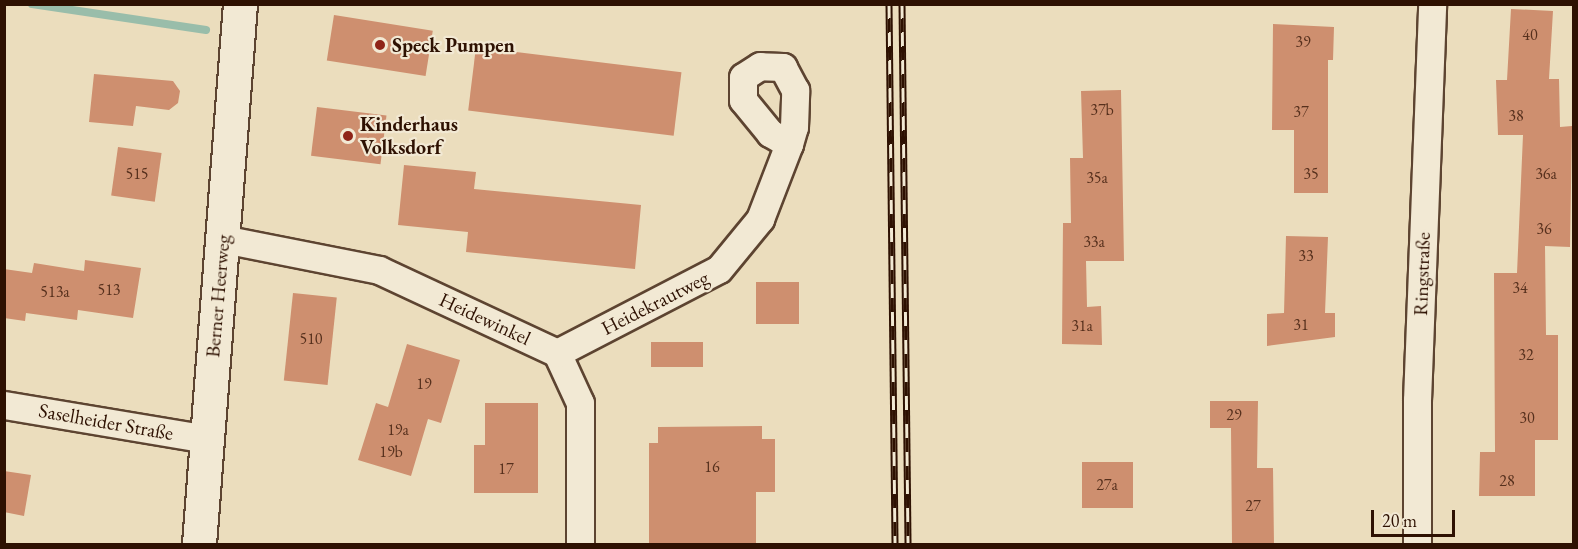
<!DOCTYPE html>
<html>
<head>
<meta charset="utf-8">
<style>
	body { margin:0 }
	#map { position:relative; width:1578px; height:549px; overflow:hidden; background:#ebddbd; font-family:"EB Garamond",serif }
	div>[style] { position:absolute }
	[style*='--x'] { left:calc(var(--x)*1px); top:calc(var(--y)*1px); width:calc(var(--w)*1px); rotate:calc(var(--a)*1deg) }
	.stream>* { height:8px; margin:-4px; padding:0 4px; transform-origin:4px; border-radius:4px; background:#99bdaa }
	.building>* { inset:0; background:#ce8f6f; transform-origin:0 0 }
	.roads { filter:drop-shadow(2px 0 #5d4431) drop-shadow(-2px 0 #5d4431) drop-shadow(0 2px #5d4431) drop-shadow(0 -2px #5d4431) }
	.minor>* { height:27px; margin:-13.5px; padding:0 13.5px; transform-origin:13.5px; border-radius:13.5px; background:#f2e9d4 }
	.secondary>* { height:33px; margin:-16.5px; padding:0 16.5px; transform-origin:16.5px; border-radius:16.5px; background:#f2e9d4 }
	.rail>* { height:7px; margin-top:-3.5px; transform-origin:0; background:repeating-linear-gradient(90deg,#f2e9d4 0 14px,#2e1102 0 28px); box-sizing:border-box; border-block:2px solid #2e1102 }
	.dots>* { width:16px; height:16px; translate:-50% -50%; box-sizing:border-box; border:3px solid #f2e9d4; border-radius:50% }
	span { translate:-50% -50%; white-space:nowrap; text-align:center; line-height:1.15; -webkit-text-stroke:4.5px #f2e9d4; paint-order:stroke }
	.number-label { font-size:16px; color:#56301d }
	.number-label span { -webkit-text-stroke-width:0 }
	.poi-label { font-size:20px; color:#2e1102; font-weight:700 }
	.left { translate:0 -50%; text-align:left }
	.street-label { font-size:20px; color:#2e1102 }
	.frame { position:absolute; inset:0; border:6px solid #2e1102; pointer-events:none }
	.scale { position:absolute; left:1371px; top:510px; width:84px; height:27px; box-sizing:border-box; border:3px solid #2e1102; border-top:0; padding-left:8px; font-size:18px; line-height:21px; white-space:nowrap; color:#2e1102; -webkit-text-stroke:4px #f2e9d4; paint-order:stroke }
</style>
</head>
<body>
<div id="map">
	<div class="stream">
		<i style="--x:32;--y:4;--w:176;--a:8.5"></i>
	</div>
	<div class="building">
		<i style="clip-path:polygon(1511px 9px,1553px 11px,1549px 79px,1559px 79px,1560px 127px,1572px 126px,1570px 247px,1545px 246px,1546px 335px,1558px 335px,1558px 440px,1535px 440px,1535px 496px,1479px 496px,1480px 452px,1495px 452px,1494px 273px,1517px 273px,1523px 135px,1498px 135px,1496px 80px,1507px 80px)"></i>
		<i style="left:334px;top:15px;width:100px;height:46px;rotate:9deg"></i>
		<i style="clip-path:polygon(1273px 24px,1334px 27px,1333px 60px,1328px 60px,1328px 193px,1294px 193px,1294px 130px,1272px 130px)"></i>
		<i style="left:476px;top:47px;width:207px;height:64px;rotate:7deg"></i>
		<i style="clip-path:polygon(94px 74px,173px 81px,180px 91px,178px 103px,169px 110px,136px 106px,133px 126px,89px 122px)"></i>
		<i style="clip-path:polygon(1121px 90px,1124px 261px,1086px 261px,1087px 307px,1101px 306px,1102px 345px,1062px 344px,1063px 223px,1071px 223px,1070px 158px,1083px 158px,1081px 91px)"></i>
		<i style="left:317px;top:107px;width:70px;height:49px;rotate:7deg"></i>
		<i style="left:118px;top:147px;width:44px;height:49px;rotate:8deg"></i>
		<i style="clip-path:polygon(404px 165px,476px 172px,474px 189px,641px 205px,635px 269px,466px 252px,468px 232px,398px 225px)"></i>
		<i style="clip-path:polygon(1286px 236px,1328px 237px,1325px 313px,1335px 313px,1335px 337px,1267px 346px,1267px 314px,1284px 313px)"></i>
		<i style="clip-path:polygon(85px 260px,141px 268px,133px 318px,78px 310px,77px 320px,26px 313px,25px 321px,4px 318px,4px 269px,32px 273px,34px 263px,84px 271px)"></i>
		<i style="left:756px;top:282px;width:43px;height:42px"></i>
		<i style="left:293px;top:293px;width:44px;height:88px;rotate:6deg"></i>
		<i style="left:651px;top:342px;width:52px;height:25px"></i>
		<i style="clip-path:polygon(407px 344px,460px 360px,441px 423px,428px 419px,411px 476px,358px 460px,376px 403px,388px 407px)"></i>
		<i style="clip-path:polygon(1210px 401px,1258px 401px,1257px 468px,1273px 468px,1274px 544px,1232px 544px,1231px 428px,1210px 428px)"></i>
		<i style="clip-path:polygon(485px 403px,538px 403px,538px 493px,474px 493px,474px 445px,485px 445px)"></i>
		<i style="clip-path:polygon(762px 426px,762px 439px,775px 439px,775px 492px,756px 492px,756px 544px,649px 544px,649px 443px,658px 443px,658px 427px)"></i>
		<i style="left:1082px;top:462px;width:51px;height:46px"></i>
		<i style="clip-path:polygon(4px 471px,31px 475px,24px 516px,4px 512px)"></i>
	</div>
	<div class="roads">
		<div class="minor">
			<i style="--x:223;--y:239;--w:159;--a:11.2"></i>
			<i style="--x:379;--y:270;--w:196;--a:25"></i>
			<i style="--x:557;--y:353;--w:55;--a:65.3"></i>
			<i style="--x:580;--y:403;--w:141;--a:90"></i>
			<i style="--x:557;--y:353;--w:182;--a:-27.4"></i>
			<i style="--x:719;--y:269;--w:65;--a:-50.6"></i>
			<i style="--x:760;--y:219;--w:80;--a:-68.9"></i>
			<i style="--x:789;--y:144;--w:18;--a:-74"></i>
			<i style="--x:794;--y:127;--w:37;--a:-88"></i>
			<i style="--x:795;--y:90;--w:26;--a:-118"></i>
			<i style="--x:783;--y:67;--w:23;--a:-178"></i>
			<i style="--x:760;--y:66;--w:20;--a:147"></i>
			<i style="--x:743;--y:77;--w:23;--a:90"></i>
			<i style="--x:743;--y:100;--w:43;--a:50.7"></i>
			<i style="--x:770;--y:133;--w:22;--a:30"></i>
			<i style="--x:4;--y:405;--w:207;--a:9.5"></i>
			<i style="--x:1417;--y:544;--w:144;--a:-90"></i>
			<i style="--x:1417;--y:400;--w:396;--a:-87.8"></i>
		</div>
		<div class="secondary">
			<i style="--x:199;--y:544;--w:542;--a:-85.66"></i>
		</div>
	</div>
	<div class="rail">
		<i style="--x:889;--y:4;--w:540;--a:89.36"></i>
		<i style="--x:902;--y:4;--w:540;--a:89.36"></i>
	</div>
	<div class="dots">
		<i style="left:380px;top:45px;background:#8f2418"></i>
		<i style="left:348px;top:136px;background:#8f2418"></i>
	</div>
	<div class="number-label">
		<span style="left:1530px;top:35px">40</span>
		<span style="left:1303px;top:42px">39</span>
		<span style="left:1102px;top:110px">37b</span>
		<span style="left:1301px;top:112px">37</span>
		<span style="left:1516px;top:116px">38</span>
		<span style="left:137px;top:174px">515</span>
		<span style="left:1311px;top:174px">35</span>
		<span style="left:1546px;top:174px">36a</span>
		<span style="left:1097px;top:178px">35a</span>
		<span style="left:1544px;top:229px">36</span>
		<span style="left:1094px;top:242px">33a</span>
		<span style="left:1306px;top:256px">33</span>
		<span style="left:1520px;top:288px">34</span>
		<span style="left:109px;top:290px">513</span>
		<span style="left:55px;top:292px">513a</span>
		<span style="left:1301px;top:325px">31</span>
		<span style="left:1082px;top:326px">31a</span>
		<span style="left:311px;top:339px">510</span>
		<span style="left:1526px;top:355px">32</span>
		<span style="left:424px;top:384px">19</span>
		<span style="left:1234px;top:415px">29</span>
		<span style="left:1527px;top:418px">30</span>
		<span style="left:398px;top:430px">19a</span>
		<span style="left:391px;top:452px">19b</span>
		<span style="left:712px;top:467px">16</span>
		<span style="left:506px;top:469px">17</span>
		<span style="left:1507px;top:481px">28</span>
		<span style="left:1107px;top:485px">27a</span>
		<span style="left:1253px;top:506px">27</span>
	</div>
	<div class="poi-label">
		<span class="left" style="left:392px;top:45px">Speck Pumpen</span>
		<span class="left" style="left:360px;top:136px">Kinderhaus<br>Volksdorf</span>
	</div>
	<div class="street-label">
		<span style="left:1422px;top:274px;rotate:-88deg">Ringstraße</span>
		<span style="left:218px;top:296px;rotate:-85deg">Berner Heerweg</span>
		<span style="left:655px;top:303px;rotate:-27deg">Heidekrautweg</span>
		<span style="left:485px;top:319px;rotate:25deg">Heidewinkel</span>
		<span style="left:106px;top:422px;rotate:10deg">Saselheider Straße</span>
	</div>
	<div class="frame"></div>
	<div class="scale">20 m</div>
</div>
</body>
</html>
